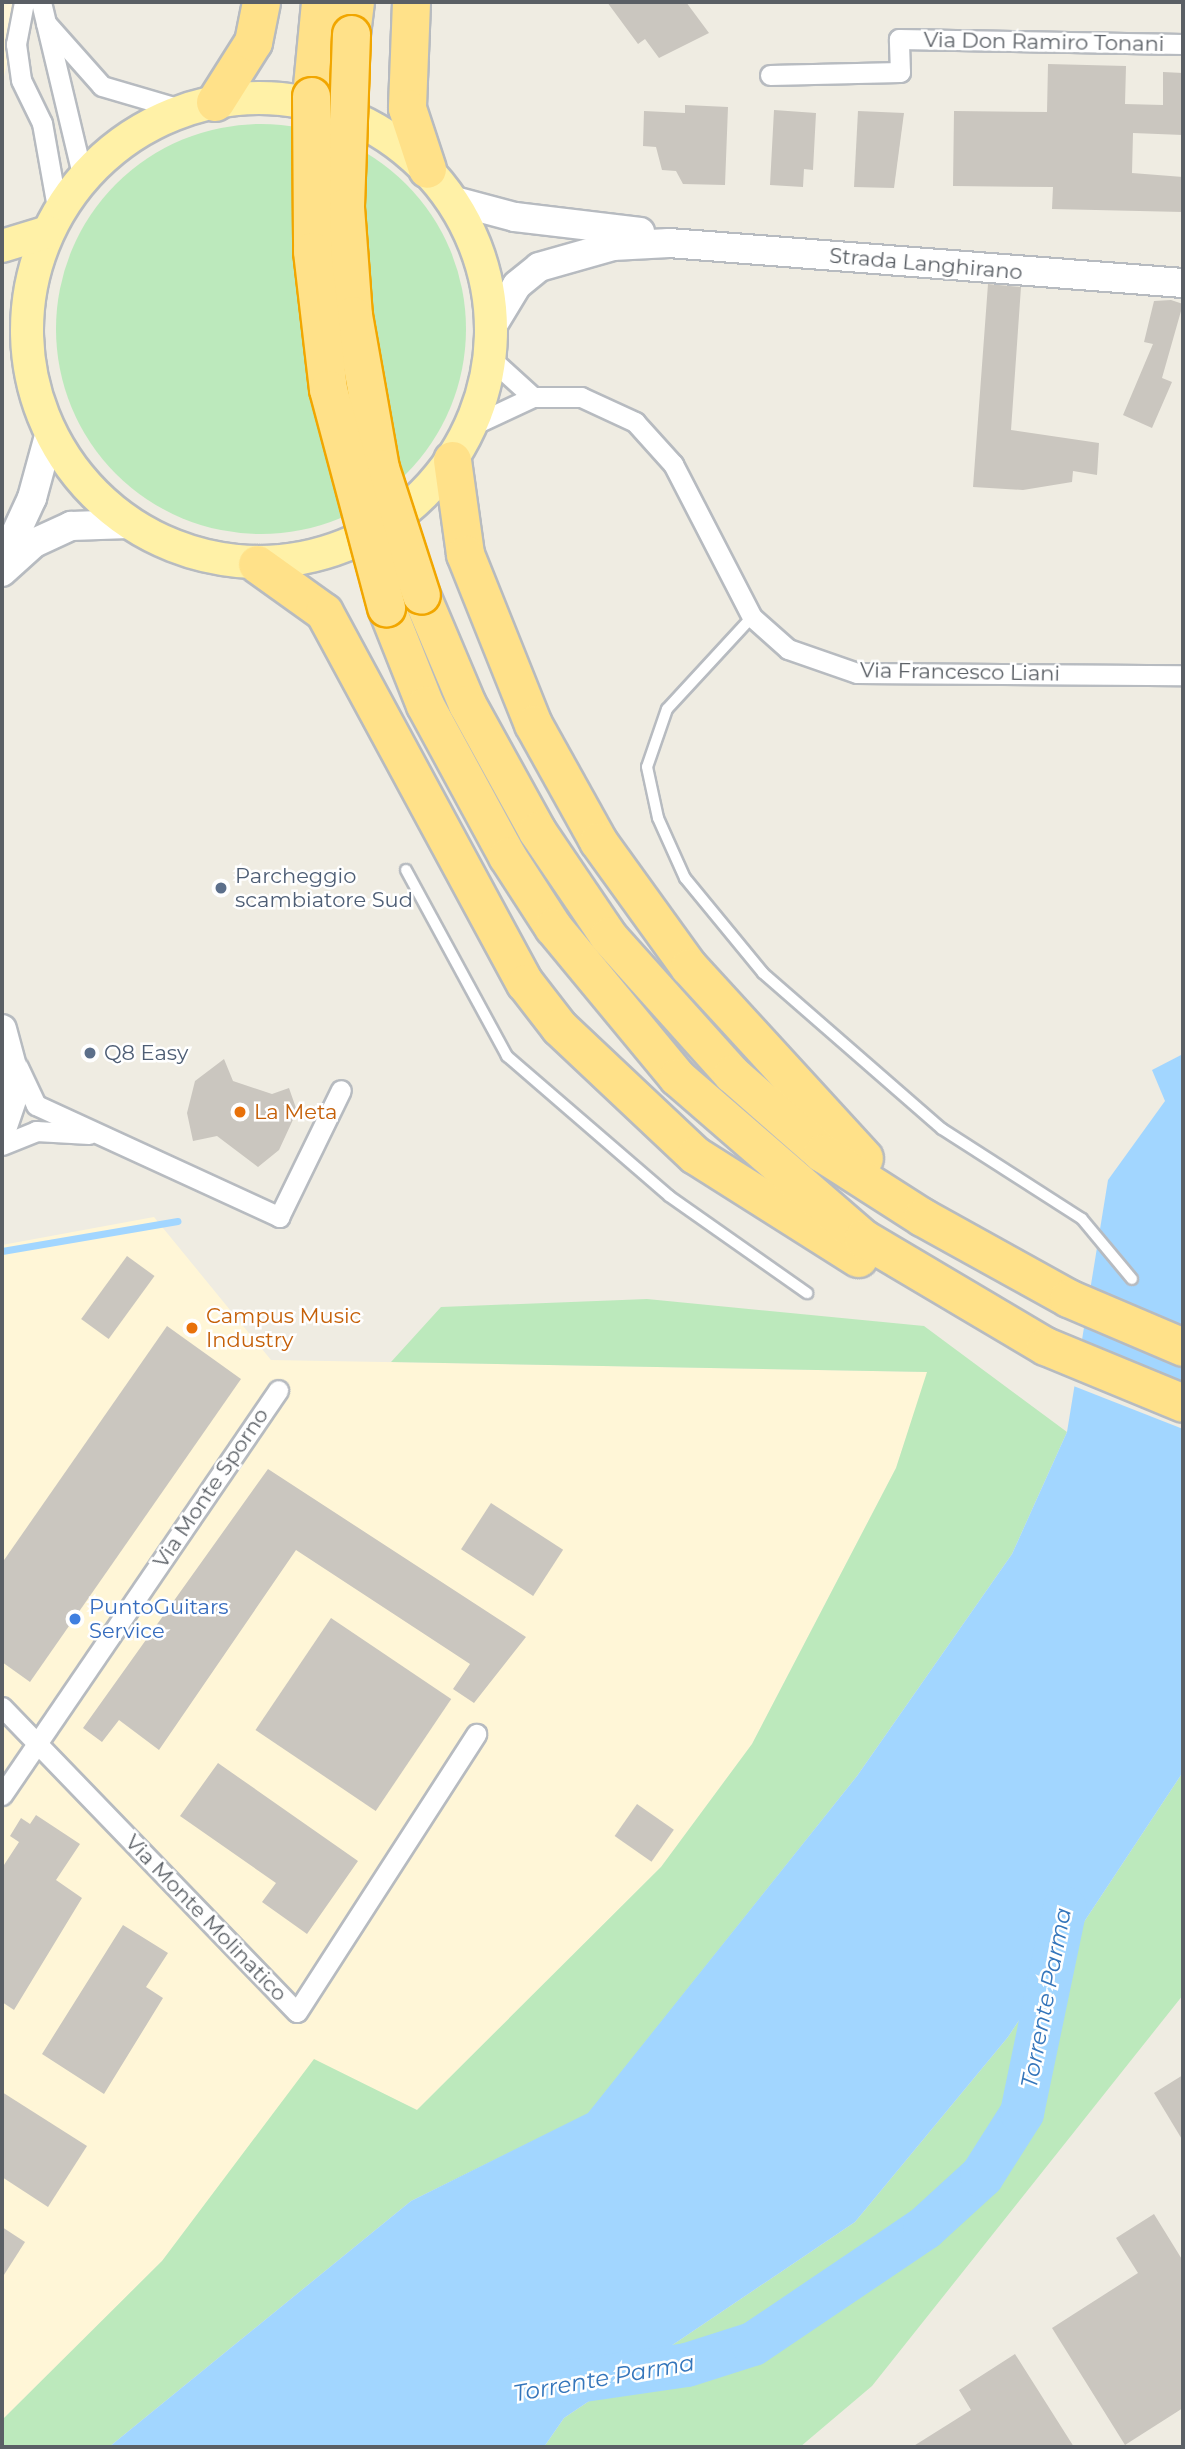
<!DOCTYPE html>
<html>
<head>
<meta charset="utf-8">
<style>
	body { margin:0 }
	#map { position:relative; width:1185px; height:2449px; overflow:hidden; background:#efece2; font-family:Montserrat,sans-serif }
	div>[style] { position:absolute }
	[style*='--x'] { left:calc(var(--x)*1px); top:calc(var(--y)*1px); width:calc(var(--w)*1px); rotate:calc(var(--a)*1deg) }
	.commercial>* { inset:0; background:#fff6d7 }
	.green>* { inset:0; background:#bce9bc }
	.round { border-radius:50% }
	.water>* { inset:0; background:#a2d6ff }
	.pier>* { inset:0; background:#efece2 }
	.stream>* { height:7px; margin:-3.5px; padding:0 3.5px; transform-origin:3.5px; border-radius:3.5px; background:#a2d6ff }
	.river>* { height:44px; margin:-22px; padding:0 22px; transform-origin:22px; border-radius:22px; background:#a2d6ff }
	.building>* { inset:0; background:#cac6bf; transform-origin:0 0 }
	.roads { filter:drop-shadow(2px 0 #b7bbc0) drop-shadow(-2px 0 #b7bbc0) drop-shadow(0 2px #b7bbc0) drop-shadow(0 -2px #b7bbc0) }
	.lane>* { height:10px; margin:-5px; padding:0 5px; transform-origin:5px; border-radius:5px; background:#fff }
	.street>* { height:19px; margin:-9.5px; padding:0 9.5px; transform-origin:9.5px; border-radius:9.5px; background:#fff }
	.secondary>* { height:28px; margin:-14px; padding:0 14px; transform-origin:14px; border-radius:14px; background:#fff }
	.primary>* { height:32px; margin:-16px; padding:0 16px; transform-origin:16px; border-radius:16px; background:#fff1a7 }
	.primary>.ring { margin:-16px; padding:0; box-sizing:content-box; background:none; border:32px solid #fff1a7; border-radius:50% }
	.highway>* { height:37px; margin:-18.5px; padding:0 18.5px; transform-origin:18.5px; border-radius:18.5px; background:#ffe189 }
	.bridges { filter:drop-shadow(2px 0 #f1a600) drop-shadow(-2px 0 #f1a600) drop-shadow(0 2px #f1a600) drop-shadow(0 -2px #f1a600) }
	.highway-bridge>* { height:37px; margin:-18.5px; padding:0 18.5px; transform-origin:18.5px; border-radius:18.5px; background:#ffe189 }
	.dots>* { width:19px; height:19px; translate:-50% -50%; box-sizing:border-box; border:4px solid #fff; border-radius:50% }
	span { translate:-50% -50%; white-space:nowrap; text-align:center; line-height:1.15; -webkit-text-stroke:5px #fff; paint-order:stroke }
	.street-label { font-size:21px; color:#5a5f65 }
	.service-label { font-size:21px; color:#4e5e75 }
	.left { translate:0 -50%; text-align:left }
	.food-label { font-size:21px; color:#c56008 }
	.shop-label { font-size:21px; color:#366cbe }
	.water-label { font-size:23px; color:#3576bb; font-style:italic }
	.frame { position:absolute; inset:0; border:4px solid #5a5f65; pointer-events:none }
</style>
</head>
<body>
<div id="map">
	<div class="commercial">
		<i style="clip-path:polygon(2px 2px,20px 2px,2px 86px)"></i>
		<i style="clip-path:polygon(154px 1217px,271px 1360px,928px 1372px,896px 1468px,752px 1744px,661px 1867px,417px 2110px,314px 2060px,162px 2261px,2px 2420px,2px 1245px)"></i>
	</div>
	<div class="green">
		<i class="round" style="left:56px;top:124px;width:410px;height:410px"></i>
		<i style="clip-path:polygon(647px 1299px,924px 1326px,1067px 1432px,1012px 1554px,857px 1776px,588px 2114px,411px 2201px,109px 2447px,2px 2447px,2px 2420px,162px 2261px,314px 2059px,417px 2110px,661px 1867px,752px 1744px,896px 1468px,927px 1372px,391px 1362px,441px 1307px)"></i>
		<i style="clip-path:polygon(1183px 1772px,1183px 1995px,872px 2386px,800px 2447px,544px 2447px,564px 2418px,855px 2222px,1008px 2037px)"></i>
	</div>
	<div class="water">
		<i style="clip-path:polygon(1183px 1054px,1183px 1772px,1008px 2037px,855px 2222px,564px 2418px,544px 2447px,109px 2447px,411px 2201px,588px 2113px,857px 1776px,1012px 1554px,1067px 1432px,1108px 1180px,1165px 1101px,1152px 1070px)"></i>
	</div>
	<div class="pier">
		<i style="clip-path:polygon(1078px 1341px,1183px 1385px,1183px 1429px,1071px 1385px)"></i>
	</div>
	<div class="stream">
		<i style="--x:2;--y:1251;--w:178;--a:-9.7"></i>
	</div>
	<div class="river">
		<i style="--x:570;--y:2382;--w:118;--a:-8.3"></i>
		<i style="--x:687;--y:2365;--w:69;--a:-17.7"></i>
		<i style="--x:753;--y:2344;--w:207;--a:-34"></i>
		<i style="--x:925;--y:2228;--w:77;--a:-42.4"></i>
		<i style="--x:982;--y:2176;--w:75;--a:-57.6"></i>
		<i style="--x:1022;--y:2113;--w:209;--a:-78.2"></i>
	</div>
	<div class="building">
		<i style="clip-path:polygon(607px 2px,686px 2px,709px 33px,659px 58px,645px 39px,638px 44px)"></i>
		<i style="clip-path:polygon(1048px 64px,1126px 66px,1125px 104px,1163px 105px,1163px 72px,1183px 73px,1183px 135px,1133px 133px,1132px 173px,1183px 177px,1183px 212px,1052px 209px,1053px 187px,953px 186px,954px 111px,1047px 112px)"></i>
		<i style="clip-path:polygon(685px 105px,728px 107px,725px 185px,683px 184px,676px 171px,662px 170px,656px 147px,643px 146px,644px 111px,685px 113px)"></i>
		<i style="clip-path:polygon(774px 110px,816px 113px,813px 170px,804px 169px,803px 187px,770px 185px)"></i>
		<i style="clip-path:polygon(858px 111px,904px 113px,894px 188px,854px 187px)"></i>
		<i style="clip-path:polygon(988px 284px,1021px 287px,1011px 430px,1099px 443px,1097px 475px,1073px 471px,1072px 482px,1023px 490px,973px 487px)"></i>
		<i style="clip-path:polygon(1171px 300px,1183px 304px,1162px 378px,1172px 382px,1152px 428px,1123px 415px,1153px 344px,1144px 342px,1154px 301px)"></i>
		<i style="clip-path:polygon(224px 1059px,233px 1081px,272px 1094px,289px 1088px,297px 1111px,279px 1150px,258px 1167px,217px 1136px,193px 1141px,187px 1113px,195px 1081px)"></i>
		<i style="left:127px;top:1256px;width:34px;height:78px;rotate:36deg"></i>
		<i style="clip-path:polygon(167px 1326px,241px 1379px,30px 1682px,2px 1662px,2px 1563px)"></i>
		<i style="clip-path:polygon(268px 1469px,526px 1637px,474px 1703px,453px 1689px,470px 1664px,296px 1550px,159px 1750px,119px 1720px,102px 1742px,83px 1728px)"></i>
		<i style="left:491px;top:1503px;width:86px;height:55px;rotate:33deg"></i>
		<i style="left:331px;top:1618px;width:145px;height:135px;rotate:34deg"></i>
		<i style="clip-path:polygon(218px 1763px,358px 1861px,307px 1934px,262px 1902px,276px 1883px,180px 1816px)"></i>
		<i style="left:637px;top:1804px;width:45px;height:39px;rotate:35deg"></i>
		<i style="clip-path:polygon(36px 1815px,80px 1844px,56px 1880px,82px 1898px,14px 2010px,2px 2002px,2px 1868px,19px 1842px,10px 1836px,21px 1818px,30px 1824px)"></i>
		<i style="clip-path:polygon(123px 1925px,168px 1953px,146px 1987px,163px 1998px,104px 2094px,42px 2054px)"></i>
		<i style="clip-path:polygon(1183px 2075px,1183px 2141px,1154px 2093px)"></i>
		<i style="clip-path:polygon(2px 2092px,87px 2146px,48px 2207px,2px 2177px)"></i>
		<i style="clip-path:polygon(1154px 2214px,1183px 2261px,1183px 2408px,1125px 2445px,1052px 2328px,1138px 2273px,1116px 2238px)"></i>
		<i style="clip-path:polygon(2px 2227px,25px 2242px,2px 2278px)"></i>
		<i style="clip-path:polygon(1015px 2354px,1074px 2447px,912px 2447px,971px 2410px,959px 2390px)"></i>
	</div>
	<div class="roads">
		<div class="lane">
			<i style="--x:752;--y:617;--w:125;--a:132.7"></i>
			<i style="--x:667;--y:709;--w:61;--a:109"></i>
			<i style="--x:647;--y:767;--w:52;--a:77.8"></i>
			<i style="--x:658;--y:818;--w:66;--a:65.8"></i>
			<i style="--x:685;--y:878;--w:123;--a:50.6"></i>
			<i style="--x:763;--y:973;--w:237;--a:41.1"></i>
			<i style="--x:942;--y:1129;--w:166;--a:32.7"></i>
			<i style="--x:1082;--y:1219;--w:78;--a:50.2"></i>
			<i style="--x:406;--y:870;--w:212;--a:61.5"></i>
			<i style="--x:507;--y:1056;--w:214;--a:40.8"></i>
			<i style="--x:669;--y:1196;--w:169;--a:35.1"></i>
		</div>
		<div class="street">
			<i style="--x:24;--y:2;--w:43;--a:100.8"></i>
			<i style="--x:16;--y:44;--w:36;--a:82"></i>
			<i style="--x:21;--y:80;--w:48;--a:64"></i>
			<i style="--x:42;--y:123;--w:91;--a:79.9"></i>
			<i style="--x:41;--y:2;--w:181;--a:76.6"></i>
			<i style="--x:46;--y:23;--w:84;--a:48.4"></i>
			<i style="--x:102;--y:86;--w:85;--a:16.3"></i>
			<i style="--x:770;--y:75;--w:130;--a:-1.3"></i>
			<i style="--x:900;--y:72;--w:33;--a:-92"></i>
			<i style="--x:899;--y:39;--w:284;--a:1"></i>
			<i style="--x:490;--y:358;--w:58;--a:42.2"></i>
			<i style="--x:471;--y:426;--w:68;--a:-25.1"></i>
			<i style="--x:533;--y:397;--w:48;--a:0"></i>
			<i style="--x:581;--y:397;--w:60;--a:24.8"></i>
			<i style="--x:635;--y:422;--w:57;--a:47.9"></i>
			<i style="--x:673;--y:464;--w:172;--a:62.7"></i>
			<i style="--x:752;--y:617;--w:48;--a:41.6"></i>
			<i style="--x:788;--y:649;--w:73;--a:19.2"></i>
			<i style="--x:857;--y:673;--w:326;--a:0.4"></i>
			<i style="--x:18;--y:1067;--w:42;--a:64.7"></i>
			<i style="--x:36;--y:1105;--w:268;--a:24.7"></i>
			<i style="--x:279;--y:1217;--w:141;--a:-64"></i>
			<i style="--x:2;--y:1145;--w:37;--a:-22"></i>
			<i style="--x:36;--y:1131;--w:53;--a:3.2"></i>
			<i style="--x:2;--y:1707;--w:424;--a:46"></i>
			<i style="--x:297;--y:2012;--w:331;--a:-57.2"></i>
			<i style="--x:2;--y:1795;--w:490;--a:-55.7"></i>
		</div>
		<div class="secondary">
			<i style="--x:451;--y:200;--w:66;--a:14.9"></i>
			<i style="--x:515;--y:217;--w:126;--a:6.8"></i>
			<i style="--x:491;--y:328;--w:50;--a:-58.8"></i>
			<i style="--x:517;--y:285;--w:28;--a:-39"></i>
			<i style="--x:539;--y:267;--w:77;--a:-15.8"></i>
			<i style="--x:613;--y:246;--w:56;--a:-3.1"></i>
			<i style="--x:669;--y:243;--w:516;--a:4.45"></i>
			<i style="--x:2;--y:563;--w:72;--a:-65.2"></i>
			<i style="--x:32;--y:498;--w:68;--a:-74.7"></i>
			<i style="--x:2;--y:572;--w:43;--a:-42.2"></i>
			<i style="--x:34;--y:543;--w:41;--a:-24.7"></i>
			<i style="--x:71;--y:526;--w:58;--a:-2"></i>
			<i style="--x:2;--y:1029;--w:58;--a:75"></i>
			<i style="--x:17;--y:1085;--w:46;--a:108.8"></i>
		</div>
		<div class="primary">
			<i class="ring" style="left:27px;top:98px;width:432px;height:432px"></i>
			<i style="--x:2;--y:246;--w:48;--a:-16.9"></i>
		</div>
		<div class="highway">
			<i style="--x:411;--y:2;--w:106;--a:92.2"></i>
			<i style="--x:407;--y:108;--w:64;--a:71.8"></i>
			<i style="--x:351;--y:34;--w:32;--a:-83"></i>
			<i style="--x:311;--y:96;--w:94;--a:-84.5"></i>
			<i style="--x:215;--y:102;--w:71;--a:-57.7"></i>
			<i style="--x:253;--y:42;--w:41;--a:-78.7"></i>
			<i style="--x:452;--y:460;--w:95;--a:82.1"></i>
			<i style="--x:465;--y:554;--w:183;--a:68.2"></i>
			<i style="--x:533;--y:724;--w:134;--a:60.9"></i>
			<i style="--x:598;--y:841;--w:155;--a:54.2"></i>
			<i style="--x:689;--y:967;--w:259;--a:47.5"></i>
			<i style="--x:257;--y:564;--w:82;--a:35.6"></i>
			<i style="--x:324;--y:612;--w:422;--a:61.6"></i>
			<i style="--x:525;--y:983;--w:56;--a:52.3"></i>
			<i style="--x:559;--y:1027;--w:187;--a:43.3"></i>
			<i style="--x:695;--y:1155;--w:193;--a:32.3"></i>
			<i style="--x:421;--y:595;--w:118;--a:67.1"></i>
			<i style="--x:467;--y:704;--w:145;--a:61.1"></i>
			<i style="--x:537;--y:831;--w:127;--a:55.9"></i>
			<i style="--x:608;--y:936;--w:186;--a:48.1"></i>
			<i style="--x:732;--y:1074;--w:120;--a:41.3"></i>
			<i style="--x:822;--y:1153;--w:119;--a:32.6"></i>
			<i style="--x:922;--y:1217;--w:167;--a:29"></i>
			<i style="--x:1068;--y:1298;--w:125;--a:23.1"></i>
			<i style="--x:386;--y:607;--w:105;--a:68.3"></i>
			<i style="--x:425;--y:705;--w:172;--a:61.5"></i>
			<i style="--x:507;--y:856;--w:85;--a:57.1"></i>
			<i style="--x:553;--y:927;--w:195;--a:50.4"></i>
			<i style="--x:677;--y:1077;--w:246;--a:40.9"></i>
			<i style="--x:863;--y:1238;--w:212;--a:30.7"></i>
			<i style="--x:1045;--y:1346;--w:149;--a:22.4"></i>
		</div>
	</div>
	<div class="bridges">
		<div class="highway-bridge">
			<i style="--x:351;--y:34;--w:173;--a:92"></i>
			<i style="--x:345;--y:207;--w:108;--a:85.8"></i>
			<i style="--x:353;--y:315;--w:155;--a:80"></i>
			<i style="--x:380;--y:468;--w:133;--a:72.1"></i>
			<i style="--x:311;--y:96;--w:155;--a:89.6"></i>
			<i style="--x:312;--y:251;--w:139;--a:83.4"></i>
			<i style="--x:328;--y:389;--w:226;--a:75.1"></i>
		</div>
	</div>
	<div class="dots">
		<i style="left:221px;top:888px;background:#5c6f8a"></i>
		<i style="left:90px;top:1053px;background:#5c6f8a"></i>
		<i style="left:240px;top:1112px;background:#e8710a"></i>
		<i style="left:192px;top:1328px;background:#e8710a"></i>
		<i style="left:75px;top:1619px;background:#3f7fe0"></i>
	</div>
	<div class="street-label">
		<span style="left:1044px;top:42px;rotate:1deg">Via Don Ramiro Tonani</span>
		<span style="left:926px;top:264px;rotate:5deg">Strada Langhirano</span>
		<span style="left:960px;top:672px;rotate:1deg">Via Francesco Liani</span>
		<span style="left:211px;top:1488px;rotate:-56deg">Via Monte Sporno</span>
		<span style="left:206px;top:1918px;rotate:46deg">Via Monte Molinatico</span>
	</div>
	<div class="service-label">
		<span class="left" style="left:235px;top:888px">Parcheggio<br>scambiatore Sud</span>
		<span class="left" style="left:104px;top:1053px">Q8 Easy</span>
	</div>
	<div class="food-label">
		<span class="left" style="left:254px;top:1112px">La Meta</span>
		<span class="left" style="left:206px;top:1328px">Campus Music<br>Industry</span>
	</div>
	<div class="shop-label">
		<span class="left" style="left:89px;top:1619px">PuntoGuitars<br>Service</span>
	</div>
	<div class="water-label">
		<span style="left:1046px;top:1998px;rotate:-79deg">Torrente Parma</span>
		<span style="left:604px;top:2378px;rotate:-10deg">Torrente Parma</span>
	</div>
	<div class="frame"></div>
</div>
</body>
</html>
